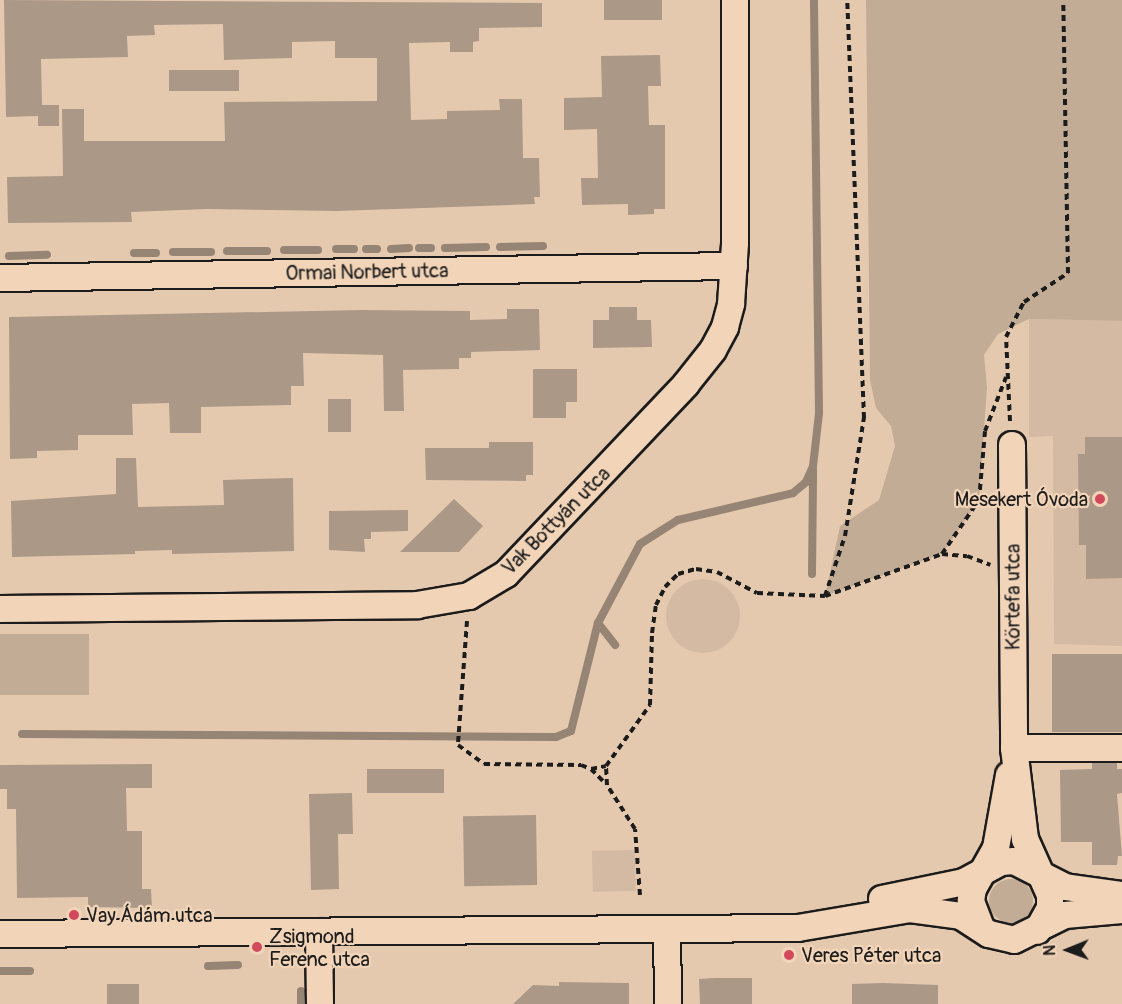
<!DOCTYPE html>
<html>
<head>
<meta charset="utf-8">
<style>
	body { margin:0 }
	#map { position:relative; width:1122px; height:1004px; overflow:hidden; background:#e5c9af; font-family:Pangolin,sans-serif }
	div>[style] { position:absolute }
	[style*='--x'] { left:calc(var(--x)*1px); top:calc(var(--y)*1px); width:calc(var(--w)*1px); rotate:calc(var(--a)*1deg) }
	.built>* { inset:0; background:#d4baa3; transform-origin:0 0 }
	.round { border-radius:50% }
	.green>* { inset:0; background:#c3ac96; transform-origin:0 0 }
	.stream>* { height:8px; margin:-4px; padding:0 4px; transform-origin:4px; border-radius:4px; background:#968474 }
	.building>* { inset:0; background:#ac9886; transform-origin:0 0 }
	.path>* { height:4px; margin-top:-2px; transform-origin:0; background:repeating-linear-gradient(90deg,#1c1c1c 0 6px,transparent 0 10.5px) }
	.roads { filter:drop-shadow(2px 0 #1c1c1c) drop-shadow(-2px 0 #1c1c1c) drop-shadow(0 2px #1c1c1c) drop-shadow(0 -2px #1c1c1c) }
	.minor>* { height:26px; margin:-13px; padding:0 13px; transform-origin:13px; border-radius:13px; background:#f2d4b8 }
	.dots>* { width:16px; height:16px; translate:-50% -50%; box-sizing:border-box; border:3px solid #f2d4b8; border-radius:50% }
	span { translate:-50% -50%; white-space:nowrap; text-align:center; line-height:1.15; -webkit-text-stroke:4.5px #f2d4b8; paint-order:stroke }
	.street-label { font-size:20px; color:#1c1c1c }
	.poi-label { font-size:20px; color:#1c1c1c }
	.right { translate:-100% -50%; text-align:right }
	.left { translate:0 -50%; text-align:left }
	.north { position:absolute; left:1038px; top:920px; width:60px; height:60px; -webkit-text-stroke:4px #f2d4b8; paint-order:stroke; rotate:269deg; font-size:16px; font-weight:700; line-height:24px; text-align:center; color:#1c1c1c }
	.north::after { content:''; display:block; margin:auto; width:21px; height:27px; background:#1c1c1c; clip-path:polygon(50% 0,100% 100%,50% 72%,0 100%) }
</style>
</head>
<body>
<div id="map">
	<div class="built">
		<i style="clip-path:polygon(1029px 319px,1122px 321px,1122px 646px,1054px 644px,1053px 436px,1029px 437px)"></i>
		<i class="round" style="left:666px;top:579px;width:74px;height:74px"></i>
		<i style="left:635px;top:850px;width:41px;height:43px;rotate:89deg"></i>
	</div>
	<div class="green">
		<i style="clip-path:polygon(866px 0,1122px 0,1122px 321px,1029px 319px,998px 334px,984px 355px,987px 387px,979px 500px,942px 554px,825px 596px,840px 526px,879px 500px,895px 446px,891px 426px,876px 408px,870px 380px)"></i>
		<i style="left:89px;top:634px;width:61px;height:89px;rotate:90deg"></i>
		<i class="round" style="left:989px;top:879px;width:44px;height:44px"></i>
	</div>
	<div class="stream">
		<i style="--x:500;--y:247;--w:43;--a:-1.3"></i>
		<i style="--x:419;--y:248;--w:12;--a:0"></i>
		<i style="--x:445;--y:248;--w:41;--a:-1.4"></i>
		<i style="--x:336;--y:249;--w:18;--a:0"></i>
		<i style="--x:366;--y:249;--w:11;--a:0"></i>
		<i style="--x:391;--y:249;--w:18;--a:-3"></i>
		<i style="--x:284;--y:250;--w:34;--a:0"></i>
		<i style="--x:227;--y:251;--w:40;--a:0"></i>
		<i style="--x:173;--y:252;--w:38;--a:0"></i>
		<i style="--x:134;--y:253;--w:22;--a:0"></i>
		<i style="--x:9;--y:256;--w:38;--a:-2"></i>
		<i style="--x:812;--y:574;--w:104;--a:-89.4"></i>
		<i style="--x:598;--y:623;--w:28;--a:52"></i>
		<i style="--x:22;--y:734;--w:534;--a:0.32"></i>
		<i style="--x:556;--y:737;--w:16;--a:-22"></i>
		<i style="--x:571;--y:731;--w:111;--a:-76"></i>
		<i style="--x:598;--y:623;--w:89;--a:-62"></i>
		<i style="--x:640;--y:544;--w:45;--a:-32.3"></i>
		<i style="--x:678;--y:520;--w:118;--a:-13.2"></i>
		<i style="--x:793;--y:493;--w:17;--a:-40"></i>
		<i style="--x:806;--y:482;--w:17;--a:-66"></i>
		<i style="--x:813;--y:466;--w:53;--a:-83.5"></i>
		<i style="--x:819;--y:413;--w:413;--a:-90.7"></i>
		<i style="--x:208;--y:966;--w:30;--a:-2"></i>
		<i style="--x:0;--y:971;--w:30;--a:0"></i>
		<i style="--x:301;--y:991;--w:13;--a:90"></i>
	</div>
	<div class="building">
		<i style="clip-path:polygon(4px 0,542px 3px,542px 27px,479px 28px,479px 41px,473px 42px,473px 52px,450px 52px,450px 42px,409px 43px,411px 120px,447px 119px,447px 111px,500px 110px,499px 99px,522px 99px,523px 158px,539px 158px,540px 197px,534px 197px,535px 204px,337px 211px,207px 209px,131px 212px,132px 222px,8px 223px,7px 177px,63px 176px,62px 109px,84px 109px,84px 141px,225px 141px,224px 102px,377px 101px,377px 58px,335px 58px,335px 41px,292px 42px,292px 58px,224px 60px,223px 24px,154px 25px,155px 35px,127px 36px,128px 57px,41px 59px,42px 105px,59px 105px,59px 126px,38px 126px,38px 116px,6px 117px)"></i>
		<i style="left:604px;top:0;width:58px;height:20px"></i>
		<i style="clip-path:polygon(660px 55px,661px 86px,648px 86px,649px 125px,665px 125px,665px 209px,654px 209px,654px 214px,628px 215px,628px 204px,582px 205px,581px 178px,598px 178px,597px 129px,564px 130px,564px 98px,602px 97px,601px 56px)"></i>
		<i style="left:169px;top:70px;width:70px;height:21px"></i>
		<i style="clip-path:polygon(609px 307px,637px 307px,637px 320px,651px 320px,652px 347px,593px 348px,593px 320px,609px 320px)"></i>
		<i style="clip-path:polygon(507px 309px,539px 309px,540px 350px,471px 352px,471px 358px,459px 358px,459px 369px,403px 370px,404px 411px,384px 411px,383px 355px,303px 353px,304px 386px,291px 386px,291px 405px,201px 407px,201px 433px,170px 433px,169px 403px,132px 404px,133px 435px,78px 435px,78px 450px,37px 451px,37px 458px,10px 459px,9px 317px,361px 310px,470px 311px,470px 320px,507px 319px)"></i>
		<i style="clip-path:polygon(533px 369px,577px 369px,577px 402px,566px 402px,566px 418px,533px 418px)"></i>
		<i style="left:328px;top:399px;width:23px;height:33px"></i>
		<i style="clip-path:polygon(1085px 437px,1122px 437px,1122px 578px,1086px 579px,1086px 545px,1079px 545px,1078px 454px,1085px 454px)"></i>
		<i style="clip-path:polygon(489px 442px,533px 442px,533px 475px,526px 475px,526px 481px,426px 480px,425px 448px,489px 448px)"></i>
		<i style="clip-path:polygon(116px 458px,136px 458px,138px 507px,224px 505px,223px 480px,293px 478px,294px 551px,172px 554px,172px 550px,135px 551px,135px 554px,12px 557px,11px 501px,116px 494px)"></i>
		<i style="clip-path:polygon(454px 499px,483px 526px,459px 552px,400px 552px)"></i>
		<i style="clip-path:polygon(408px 510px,408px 531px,371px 532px,371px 539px,364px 539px,365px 552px,329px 550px,329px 511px)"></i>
		<i style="left:1052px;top:654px;width:70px;height:78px"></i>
		<i style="clip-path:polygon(1092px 763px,1117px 763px,1117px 769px,1122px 769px,1122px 793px,1117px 794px,1122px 856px,1118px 856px,1117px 865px,1092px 865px,1092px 842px,1061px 842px,1060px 770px,1092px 769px)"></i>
		<i style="clip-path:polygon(152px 764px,152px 788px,126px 788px,127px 831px,142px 831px,142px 889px,151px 889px,152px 908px,88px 907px,88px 897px,17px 898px,16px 809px,7px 809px,7px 789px,0 789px,0 765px)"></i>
		<i style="left:367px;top:769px;width:77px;height:24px"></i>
		<i style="clip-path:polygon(352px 793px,353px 834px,338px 834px,339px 889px,311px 890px,309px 794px)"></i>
		<i style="left:536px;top:815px;width:70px;height:73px;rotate:89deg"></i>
		<i style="clip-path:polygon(715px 978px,752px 978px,752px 1004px,700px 1004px,699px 979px)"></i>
		<i style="clip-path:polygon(559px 982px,629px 983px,629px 1004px,513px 1004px,533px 985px,559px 986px)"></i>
		<i style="clip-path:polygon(883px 983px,938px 985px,938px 1004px,852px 1004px,852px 984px)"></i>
		<i style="left:107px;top:984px;width:32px;height:20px"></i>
	</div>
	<div class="path">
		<i style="--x:1010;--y:421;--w:84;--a:-92.7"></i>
		<i style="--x:1006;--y:337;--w:39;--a:-63"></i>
		<i style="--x:1024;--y:302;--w:53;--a:-33.4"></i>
		<i style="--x:1068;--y:273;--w:273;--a:-91"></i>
		<i style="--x:942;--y:554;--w:25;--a:5"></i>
		<i style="--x:967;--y:556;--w:25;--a:21"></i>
		<i style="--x:825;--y:596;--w:124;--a:-19.7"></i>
		<i style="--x:942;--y:554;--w:65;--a:-55.6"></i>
		<i style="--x:979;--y:500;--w:69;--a:-85"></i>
		<i style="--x:985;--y:431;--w:58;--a:-68.7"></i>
		<i style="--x:467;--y:621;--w:124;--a:94.2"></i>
		<i style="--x:458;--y:745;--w:32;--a:36"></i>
		<i style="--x:484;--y:764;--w:97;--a:0.6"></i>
		<i style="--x:581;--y:765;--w:11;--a:22"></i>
		<i style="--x:591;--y:769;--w:21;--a:45"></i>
		<i style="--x:591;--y:769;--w:15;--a:-11"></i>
		<i style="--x:640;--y:895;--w:66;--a:-94.3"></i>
		<i style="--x:635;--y:829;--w:52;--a:-122.5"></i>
		<i style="--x:607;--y:785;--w:19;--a:-93"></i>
		<i style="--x:606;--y:766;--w:75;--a:-54.2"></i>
		<i style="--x:650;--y:705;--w:72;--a:-88.4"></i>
		<i style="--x:652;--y:633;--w:28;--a:-82"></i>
		<i style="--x:656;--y:605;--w:20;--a:-63"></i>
		<i style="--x:665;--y:587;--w:18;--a:-45"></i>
		<i style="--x:678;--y:574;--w:19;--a:-16"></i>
		<i style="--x:696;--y:569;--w:21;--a:8"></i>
		<i style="--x:717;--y:572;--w:45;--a:27.7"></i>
		<i style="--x:757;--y:593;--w:68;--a:2.5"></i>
		<i style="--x:825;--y:596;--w:63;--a:-71.6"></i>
		<i style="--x:845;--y:536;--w:120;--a:-80.9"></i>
		<i style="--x:864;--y:418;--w:418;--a:-92.3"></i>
	</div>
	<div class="roads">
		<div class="minor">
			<i style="--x:0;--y:278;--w:734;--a:-0.94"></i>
			<i style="--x:1012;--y:445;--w:303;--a:89.6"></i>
			<i style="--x:1014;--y:748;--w:92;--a:83.1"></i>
			<i style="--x:1025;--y:839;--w:61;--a:65.9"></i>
			<i style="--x:1050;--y:895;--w:13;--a:90"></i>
			<i style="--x:1050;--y:908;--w:26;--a:119"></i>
			<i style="--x:0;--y:609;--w:417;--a:-0.5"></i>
			<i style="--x:417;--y:605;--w:53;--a:-9.8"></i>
			<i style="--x:469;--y:596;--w:43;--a:-30.7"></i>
			<i style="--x:506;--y:574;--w:262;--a:-46.5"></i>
			<i style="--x:686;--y:384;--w:43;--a:-51.5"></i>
			<i style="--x:713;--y:350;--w:26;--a:-62"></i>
			<i style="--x:725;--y:327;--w:24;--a:-75"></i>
			<i style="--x:731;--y:304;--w:61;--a:-86.2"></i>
			<i style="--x:735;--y:243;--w:243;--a:-90"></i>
			<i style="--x:1014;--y:748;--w:108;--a:0"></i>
			<i style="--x:882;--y:899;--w:84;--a:-11.7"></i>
			<i style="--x:964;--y:882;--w:42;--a:-28.4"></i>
			<i style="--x:1001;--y:862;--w:13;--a:-4"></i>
			<i style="--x:1014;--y:861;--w:57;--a:27"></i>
			<i style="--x:1065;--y:887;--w:58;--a:8"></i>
			<i style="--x:980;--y:925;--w:26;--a:-111"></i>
			<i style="--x:971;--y:901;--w:12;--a:-81"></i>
			<i style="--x:973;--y:889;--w:47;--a:-60.7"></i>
			<i style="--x:996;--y:848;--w:74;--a:-79.9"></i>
			<i style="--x:667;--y:929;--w:75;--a:89.2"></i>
			<i style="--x:319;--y:932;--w:72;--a:89.2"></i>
			<i style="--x:0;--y:934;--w:798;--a:-0.43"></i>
			<i style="--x:798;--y:928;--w:114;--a:-9.6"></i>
			<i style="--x:910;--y:909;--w:51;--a:7.8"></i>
			<i style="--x:961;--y:916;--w:33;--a:33"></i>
			<i style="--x:989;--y:934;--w:26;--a:13"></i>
			<i style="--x:1014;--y:940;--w:57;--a:-26.1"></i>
			<i style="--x:1065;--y:915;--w:57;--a:-5"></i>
		</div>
	</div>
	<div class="dots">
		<i style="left:1100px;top:499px;background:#d1495b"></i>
		<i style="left:74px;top:915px;background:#d1495b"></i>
		<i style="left:257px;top:947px;background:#d1495b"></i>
		<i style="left:789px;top:955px;background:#d1495b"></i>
	</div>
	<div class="street-label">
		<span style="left:367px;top:272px;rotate:-1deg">Ormai Norbert utca</span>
		<span style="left:556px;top:521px;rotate:-45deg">Vak Bottyán utca</span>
		<span style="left:1013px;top:597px;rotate:-90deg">Körtefa utca</span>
	</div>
	<div class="poi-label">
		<span class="right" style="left:1088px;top:499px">Mesekert Óvoda</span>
		<span class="left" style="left:86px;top:915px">Vay Ádám utca</span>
		<span class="left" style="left:269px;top:948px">Zsigmond<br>Ferenc utca</span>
		<span class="left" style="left:801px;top:955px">Veres Péter utca</span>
	</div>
	<div class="north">N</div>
</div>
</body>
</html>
